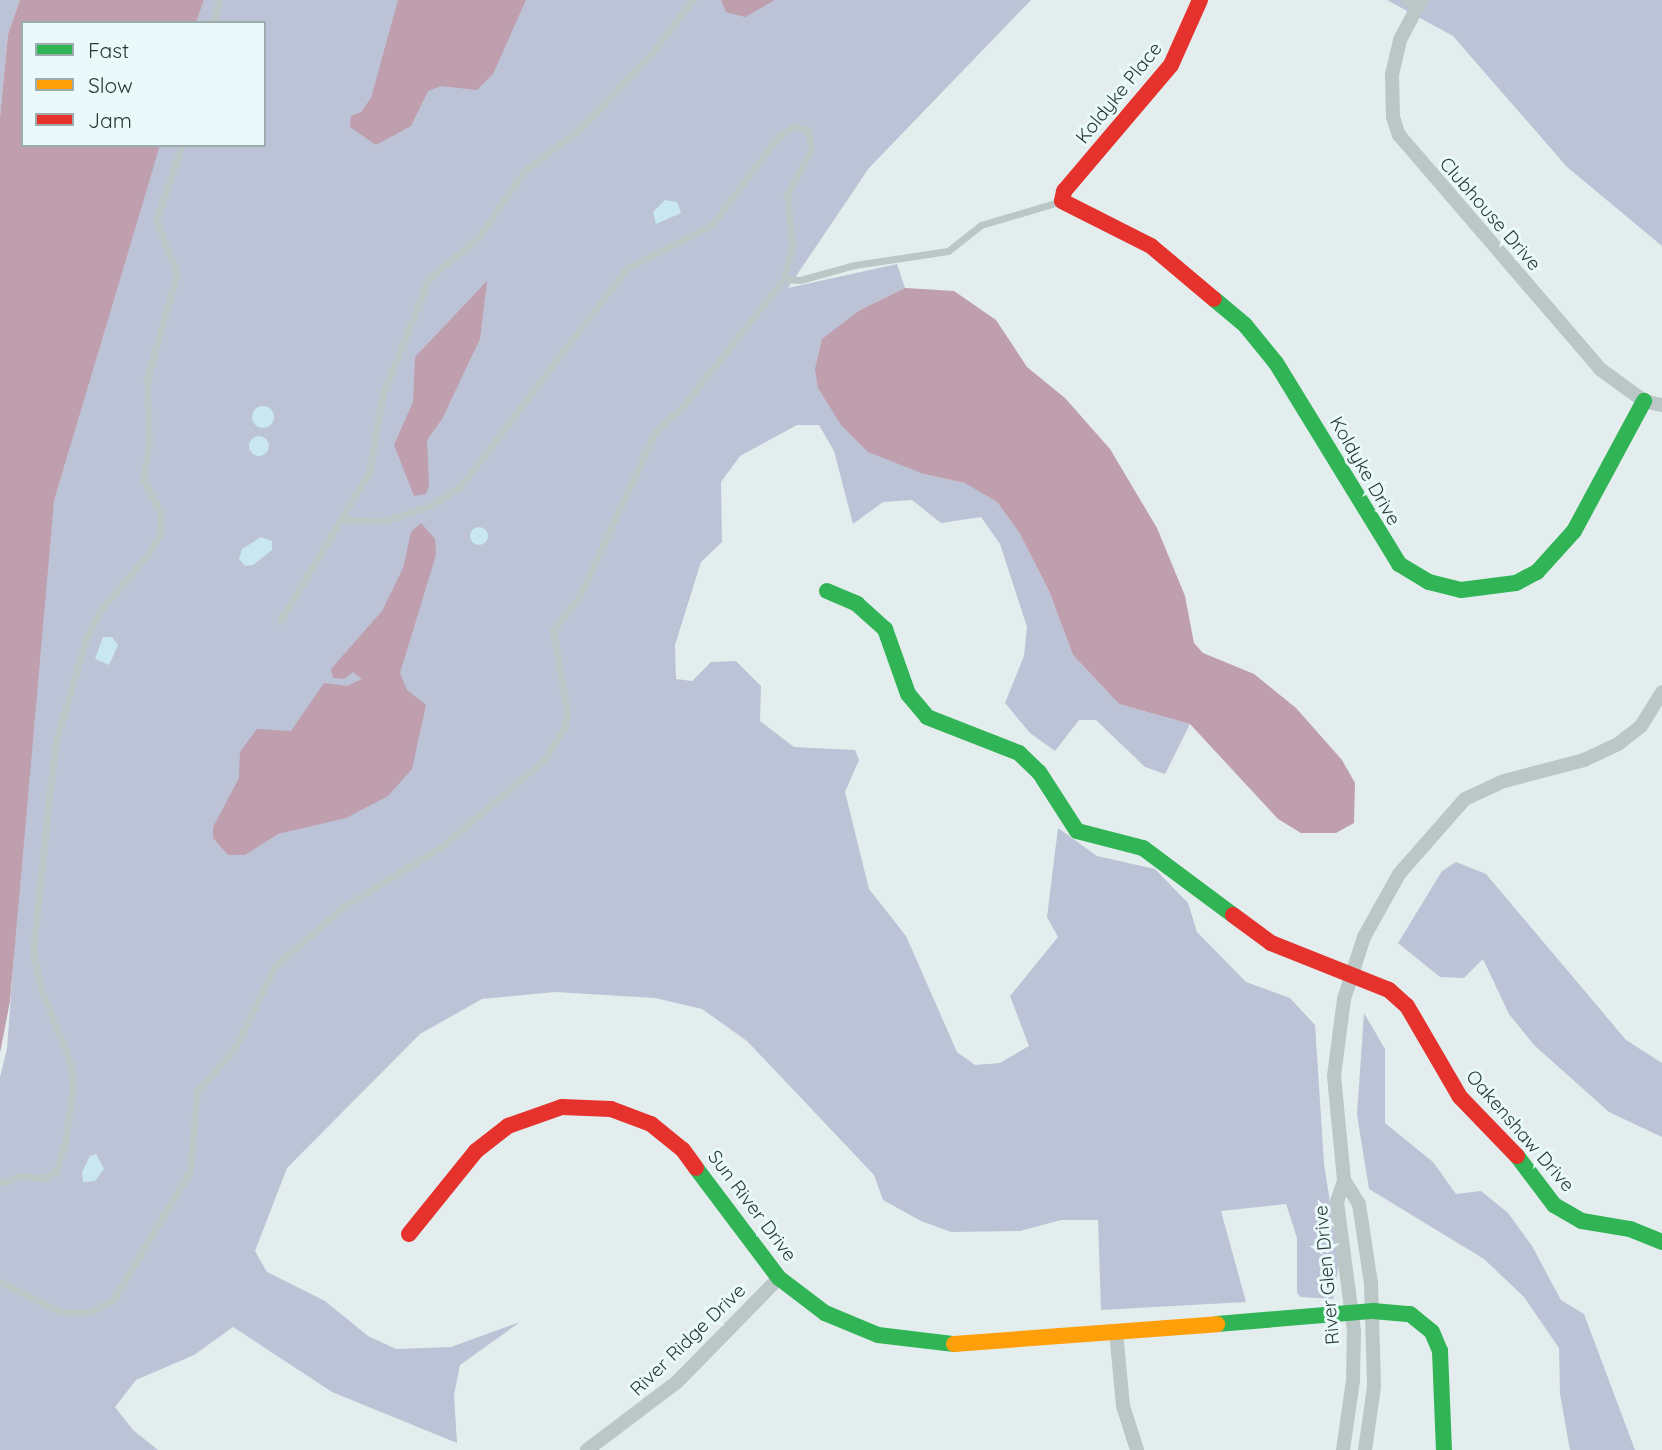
<!DOCTYPE html>
<html>
<head>
<meta charset="utf-8">
<style>
	body { margin:0 }
	#map { position:relative; width:1662px; height:1450px; overflow:hidden; background:#e3edee; font-family:Quicksand,sans-serif }
	div>[style] { position:absolute }
	[style*='--x'] { left:calc(var(--x)*1px); top:calc(var(--y)*1px); width:calc(var(--w)*1px); rotate:calc(var(--a)*1deg) }
	.green>* { inset:0; background:#bcc3d6 }
	.sand>* { inset:0; background:#c9e7ee }
	.round { border-radius:50% }
	.water>* { inset:0; background:#bf9ead }
	.lane>* { height:7px; margin:-3.5px; padding:0 3.5px; transform-origin:3.5px; border-radius:3.5px; background:#bbc7c7 }
	.street>* { height:14px; margin:-7px; padding:0 7px; transform-origin:7px; border-radius:7px; background:#bbc7c7 }
	.fast>* { height:16px; margin:-8px; padding:0 8px; transform-origin:8px; border-radius:8px; background:#30b455 }
	.slow>* { height:16px; margin:-8px; padding:0 8px; transform-origin:8px; border-radius:8px; background:#ff9f0a }
	.jam>* { height:16px; margin:-8px; padding:0 8px; transform-origin:8px; border-radius:8px; background:#e5322d }
	span { translate:-50% -50%; white-space:nowrap; text-align:center; line-height:1.15; -webkit-text-stroke:6px #eaf9fa; paint-order:stroke }
	.street-label { font-size:19px; color:#293836 }
	.legend { position:absolute; left:21px; top:21px; width:245px; height:126px; box-sizing:border-box; background:#eaf9fa; border:2px solid #9dacac; margin:0; padding:9px 12px; list-style:none; font-size:21px; color:#293836 }
	.legend li { display:flex; align-items:center; gap:14px; height:35px }
	.legend b { width:35px; border:2px solid #9dacac }
</style>
</head>
<body>
<div id="map">
	<div class="green">
		<i style="clip-path:polygon(0 0,20px 0,8px 34px,0 117px)"></i>
		<i style="clip-path:polygon(204px 0,1031px 0,869px 168px,788px 288px,897px 264px,905px 288px,860px 310px,924px 474px,966px 483px,997px 502px,1019px 532px,1049px 591px,1073px 655px,1119px 704px,1190px 724px,1165px 774px,1145px 767px,1096px 720px,1079px 720px,1055px 751px,1030px 733px,1005px 703px,1024px 656px,1027px 627px,1000px 544px,981px 517px,941px 523px,912px 500px,883px 502px,853px 524px,834px 451px,819px 425px,797px 425px,740px 456px,721px 482px,722px 542px,701px 562px,675px 645px,676px 679px,692px 681px,711px 662px,736px 661px,761px 686px,760px 721px,794px 747px,855px 750px,859px 760px,845px 792px,869px 889px,906px 936px,957px 1052px,975px 1065px,1000px 1063px,1029px 1046px,1010px 996px,1058px 937px,1047px 917px,1058px 828px,1097px 856px,1155px 869px,1188px 903px,1197px 932px,1246px 982px,1290px 998px,1315px 1025px,1324px 1163px,1339px 1263px,1333px 1299px,1301px 1297px,1297px 1293px,1297px 1238px,1286px 1204px,1221px 1211px,1246px 1302px,1101px 1310px,1098px 1220px,1061px 1220px,1020px 1231px,951px 1232px,921px 1221px,883px 1200px,874px 1175px,747px 1041px,702px 1009px,655px 998px,555px 992px,482px 999px,420px 1034px,287px 1168px,255px 1251px,267px 1272px,325px 1301px,368px 1336px,396px 1349px,451px 1347px,520px 1322px,460px 1365px,454px 1395px,457px 1443px,332px 1392px,233px 1327px,194px 1355px,136px 1380px,115px 1407px,133px 1430px,158px 1450px,0 1450px,0 1077px,7px 1049px,29px 750px,54px 501px,159px 145px,264px 145px,264px 23px,196px 23px)"></i>
		<i style="clip-path:polygon(1387px 0,1662px 0,1662px 246px,1567px 167px,1453px 36px)"></i>
		<i style="clip-path:polygon(1456px 862px,1486px 874px,1626px 1040px,1662px 1063px,1662px 1137px,1609px 1112px,1534px 1045px,1509px 1014px,1483px 959px,1464px 978px,1440px 977px,1398px 943px,1442px 871px)"></i>
		<i style="clip-path:polygon(1364px 1013px,1385px 1049px,1385px 1123px,1433px 1162px,1456px 1194px,1481px 1191px,1508px 1213px,1532px 1246px,1561px 1300px,1584px 1314px,1635px 1450px,1570px 1450px,1560px 1394px,1559px 1348px,1524px 1297px,1484px 1259px,1369px 1189px,1357px 1115px)"></i>
	</div>
	<div class="sand">
		<i style="clip-path:polygon(665px 200px,677px 202px,681px 213px,656px 224px,653px 212px)"></i>
		<i class="round" style="left:252px;top:406px;width:22px;height:22px"></i>
		<i class="round" style="left:249px;top:436px;width:20px;height:20px"></i>
		<i class="round" style="left:470px;top:527px;width:18px;height:18px"></i>
		<i style="clip-path:polygon(261px 537px,272px 541px,272px 550px,253px 565px,245px 566px,239px 559px,242px 549px)"></i>
		<i style="clip-path:polygon(103px 637px,112px 637px,118px 645px,109px 665px,95px 659px)"></i>
		<i style="clip-path:polygon(96px 1154px,104px 1169px,95px 1181px,83px 1182px,82px 1172px,90px 1156px)"></i>
	</div>
	<div class="water">
		<i style="clip-path:polygon(20px 0,204px 0,196px 23px,23px 23px,23px 145px,160px 145px,54px 501px,10px 1001px,0 1053px,0 117px,8px 34px)"></i>
		<i style="clip-path:polygon(398px 0,526px 0,493px 74px,477px 90px,441px 86px,428px 91px,411px 126px,376px 145px,350px 127px,351px 116px,361px 112px,371px 98px)"></i>
		<i style="clip-path:polygon(721px 0,775px 0,745px 17px,726px 12px)"></i>
		<i style="clip-path:polygon(487px 281px,480px 339px,442px 419px,427px 440px,429px 485px,426px 494px,414px 496px,394px 445px,413px 402px,415px 357px)"></i>
		<i style="clip-path:polygon(905px 288px,954px 291px,996px 320px,1027px 367px,1065px 398px,1110px 449px,1157px 528px,1185px 596px,1194px 643px,1203px 653px,1254px 674px,1296px 708px,1342px 760px,1355px 783px,1354px 823px,1336px 833px,1301px 833px,1278px 819px,1190px 724px,1119px 704px,1073px 655px,1049px 591px,1019px 532px,997px 502px,965px 483px,924px 474px,868px 452px,841px 425px,818px 388px,815px 369px,822px 339px,860px 310px)"></i>
		<i style="clip-path:polygon(421px 523px,435px 539px,436px 555px,400px 673px,407px 690px,426px 705px,412px 769px,388px 796px,346px 818px,278px 834px,245px 855px,228px 855px,213px 838px,213px 827px,239px 778px,240px 752px,257px 729px,291px 731px,324px 683px,347px 686px,362px 679px,353px 672px,344px 679px,333px 678px,331px 669px,382px 611px,403px 568px,411px 532px)"></i>
	</div>
	<div class="lane">
		<i style="--x:1404;--y:0;--w:15;--a:28"></i>
		<i style="--x:213;--y:23;--w:24;--a:-75"></i>
		<i style="--x:784;--y:279;--w:16;--a:4"></i>
		<i style="--x:800;--y:280;--w:57;--a:-15.3"></i>
		<i style="--x:855;--y:265;--w:94;--a:-8.6"></i>
		<i style="--x:948;--y:251;--w:42;--a:-38.2"></i>
		<i style="--x:981;--y:225;--w:84;--a:-16.5"></i>
		<i style="--x:280;--y:621;--w:174;--a:-59.1"></i>
		<i style="--x:369;--y:472;--w:80;--a:-80"></i>
		<i style="--x:383;--y:393;--w:124;--a:-68.2"></i>
		<i style="--x:429;--y:278;--w:63;--a:-39.2"></i>
		<i style="--x:478;--y:238;--w:81;--a:-55.5"></i>
		<i style="--x:524;--y:171;--w:74;--a:-37.3"></i>
		<i style="--x:583;--y:126;--w:104;--a:-46.9"></i>
		<i style="--x:654;--y:50;--w:63;--a:-52.8"></i>
		<i style="--x:0;--y:1183;--w:21;--a:-19"></i>
		<i style="--x:20;--y:1176;--w:23;--a:5"></i>
		<i style="--x:43;--y:1178;--w:14;--a:-25"></i>
		<i style="--x:56;--y:1172;--w:31;--a:-73"></i>
		<i style="--x:65;--y:1142;--w:55;--a:-81.6"></i>
		<i style="--x:73;--y:1088;--w:24;--a:-95"></i>
		<i style="--x:71;--y:1064;--w:77;--a:-112.2"></i>
		<i style="--x:42;--y:993;--w:42;--a:-102.4"></i>
		<i style="--x:33;--y:952;--w:156;--a:-84.1"></i>
		<i style="--x:49;--y:797;--w:56;--a:-82.9"></i>
		<i style="--x:56;--y:741;--w:106;--a:-73.6"></i>
		<i style="--x:86;--y:639;--w:30;--a:-64"></i>
		<i style="--x:99;--y:612;--w:77;--a:-49.7"></i>
		<i style="--x:149;--y:553;--w:24;--a:-60"></i>
		<i style="--x:161;--y:532;--w:20;--a:-93"></i>
		<i style="--x:160;--y:512;--w:37;--a:-117"></i>
		<i style="--x:143;--y:479;--w:34;--a:-80"></i>
		<i style="--x:149;--y:446;--w:67;--a:-91.7"></i>
		<i style="--x:147;--y:379;--w:109;--a:-74.1"></i>
		<i style="--x:177;--y:274;--w:58;--a:-111.3"></i>
		<i style="--x:156;--y:220;--w:79;--a:-70.9"></i>
		<i style="--x:0;--y:1282;--w:68;--a:26.2"></i>
		<i style="--x:61;--y:1312;--w:29;--a:0"></i>
		<i style="--x:90;--y:1312;--w:26;--a:-28"></i>
		<i style="--x:113;--y:1300;--w:150;--a:-59.2"></i>
		<i style="--x:190;--y:1171;--w:79;--a:-84.9"></i>
		<i style="--x:197;--y:1092;--w:60;--a:-49.7"></i>
		<i style="--x:236;--y:1046;--w:89;--a:-64"></i>
		<i style="--x:275;--y:966;--w:90;--a:-40.9"></i>
		<i style="--x:343;--y:907;--w:116;--a:-31.6"></i>
		<i style="--x:442;--y:846;--w:133;--a:-40.1"></i>
		<i style="--x:544;--y:760;--w:40;--a:-58"></i>
		<i style="--x:565;--y:726;--w:14;--a:-82"></i>
		<i style="--x:567;--y:712;--w:83;--a:-99.7"></i>
		<i style="--x:553;--y:630;--w:42;--a:-51.8"></i>
		<i style="--x:579;--y:597;--w:182;--a:-65.3"></i>
		<i style="--x:655;--y:432;--w:40;--a:-43"></i>
		<i style="--x:684;--y:405;--w:161;--a:-51.6"></i>
		<i style="--x:784;--y:279;--w:34;--a:-76"></i>
		<i style="--x:792;--y:246;--w:52;--a:-95.5"></i>
		<i style="--x:787;--y:194;--w:50;--a:-61.4"></i>
		<i style="--x:811;--y:150;--w:20;--a:-99"></i>
		<i style="--x:808;--y:130;--w:15;--a:-164"></i>
		<i style="--x:794;--y:126;--w:19;--a:145"></i>
		<i style="--x:778;--y:137;--w:109;--a:126.8"></i>
		<i style="--x:713;--y:224;--w:98;--a:152.7"></i>
		<i style="--x:626;--y:269;--w:274;--a:127.3"></i>
		<i style="--x:460;--y:487;--w:36;--a:148"></i>
		<i style="--x:430;--y:506;--w:47;--a:161.6"></i>
		<i style="--x:385;--y:521;--w:43;--a:-178.7"></i>
	</div>
	<div class="street">
		<i style="--x:1421;--y:0;--w:45;--a:117.7"></i>
		<i style="--x:1400;--y:40;--w:35;--a:103"></i>
		<i style="--x:1392;--y:74;--w:43;--a:88.7"></i>
		<i style="--x:1393;--y:117;--w:19;--a:72"></i>
		<i style="--x:1399;--y:135;--w:308;--a:49.3"></i>
		<i style="--x:1600;--y:369;--w:54;--a:36"></i>
		<i style="--x:1644;--y:401;--w:18;--a:13"></i>
		<i style="--x:1344;--y:1180;--w:28;--a:58"></i>
		<i style="--x:1359;--y:1204;--w:80;--a:81.4"></i>
		<i style="--x:1371;--y:1283;--w:104;--a:88.3"></i>
		<i style="--x:1374;--y:1387;--w:64;--a:98.1"></i>
		<i style="--x:1116;--y:1331;--w:75;--a:84.7"></i>
		<i style="--x:1123;--y:1406;--w:46;--a:72.3"></i>
		<i style="--x:587;--y:1450;--w:113;--a:-37.1"></i>
		<i style="--x:677;--y:1382;--w:146;--a:-45.6"></i>
		<i style="--x:1343;--y:1450;--w:70;--a:-81.8"></i>
		<i style="--x:1353;--y:1381;--w:50;--a:-88.9"></i>
		<i style="--x:1354;--y:1331;--w:130;--a:-97.5"></i>
		<i style="--x:1337;--y:1202;--w:23;--a:-72"></i>
		<i style="--x:1344;--y:1180;--w:104;--a:-95.5"></i>
		<i style="--x:1334;--y:1076;--w:78;--a:-82.6"></i>
		<i style="--x:1344;--y:999;--w:65;--a:-72.1"></i>
		<i style="--x:1364;--y:937;--w:72;--a:-60.9"></i>
		<i style="--x:1399;--y:874;--w:100;--a:-48.7"></i>
		<i style="--x:1465;--y:799;--w:43;--a:-24.8"></i>
		<i style="--x:1504;--y:781;--w:83;--a:-14.7"></i>
		<i style="--x:1584;--y:760;--w:38;--a:-25"></i>
		<i style="--x:1618;--y:744;--w:29;--a:-38"></i>
		<i style="--x:1641;--y:726;--w:40;--a:-58"></i>
	</div>
	<div class="fast">
		<i style="--x:1214;--y:299;--w:40;--a:40"></i>
		<i style="--x:1245;--y:325;--w:49;--a:50.8"></i>
		<i style="--x:1276;--y:363;--w:236;--a:58.5"></i>
		<i style="--x:1399;--y:564;--w:35;--a:31"></i>
		<i style="--x:1429;--y:582;--w:33;--a:14"></i>
		<i style="--x:1461;--y:590;--w:55;--a:-7.3"></i>
		<i style="--x:1516;--y:583;--w:24;--a:-28"></i>
		<i style="--x:1537;--y:572;--w:55;--a:-47.9"></i>
		<i style="--x:1574;--y:531;--w:148;--a:-61.7"></i>
		<i style="--x:827;--y:591;--w:33;--a:23"></i>
		<i style="--x:857;--y:604;--w:38;--a:42"></i>
		<i style="--x:885;--y:629;--w:69;--a:70.5"></i>
		<i style="--x:908;--y:694;--w:30;--a:50"></i>
		<i style="--x:927;--y:717;--w:99;--a:21.4"></i>
		<i style="--x:1019;--y:753;--w:28;--a:44"></i>
		<i style="--x:1039;--y:772;--w:70;--a:57.2"></i>
		<i style="--x:1077;--y:831;--w:68;--a:14.4"></i>
		<i style="--x:1143;--y:848;--w:112;--a:36.7"></i>
		<i style="--x:1517;--y:1156;--w:61;--a:52.9"></i>
		<i style="--x:1554;--y:1205;--w:32;--a:30"></i>
		<i style="--x:1582;--y:1221;--w:49;--a:9.5"></i>
		<i style="--x:1630;--y:1229;--w:35;--a:22"></i>
		<i style="--x:696;--y:1168;--w:138;--a:53"></i>
		<i style="--x:779;--y:1278;--w:58;--a:37.3"></i>
		<i style="--x:825;--y:1313;--w:57;--a:22.5"></i>
		<i style="--x:878;--y:1335;--w:77;--a:6.8"></i>
		<i style="--x:1217;--y:1324;--w:157;--a:-4.8"></i>
		<i style="--x:1373;--y:1311;--w:37;--a:5"></i>
		<i style="--x:1410;--y:1314;--w:28;--a:39"></i>
		<i style="--x:1432;--y:1332;--w:21;--a:67"></i>
		<i style="--x:1440;--y:1351;--w:99;--a:87.7"></i>
	</div>
	<div class="slow">
		<i style="--x:954;--y:1344;--w:264;--a:-4.3"></i>
	</div>
	<div class="jam">
		<i style="--x:1200;--y:0;--w:71;--a:114"></i>
		<i style="--x:1171;--y:65;--w:165;--a:130.3"></i>
		<i style="--x:1064;--y:191;--w:10;--a:101"></i>
		<i style="--x:1062;--y:201;--w:100;--a:26.8"></i>
		<i style="--x:1151;--y:246;--w:82;--a:40.1"></i>
		<i style="--x:1233;--y:915;--w:47;--a:36.4"></i>
		<i style="--x:1271;--y:943;--w:127;--a:21.7"></i>
		<i style="--x:1389;--y:990;--w:24;--a:42"></i>
		<i style="--x:1407;--y:1006;--w:105;--a:59.8"></i>
		<i style="--x:1460;--y:1097;--w:82;--a:46"></i>
		<i style="--x:409;--y:1234;--w:107;--a:-51.1"></i>
		<i style="--x:476;--y:1151;--w:41;--a:-38"></i>
		<i style="--x:508;--y:1126;--w:57;--a:-19.4"></i>
		<i style="--x:562;--y:1107;--w:49;--a:2.3"></i>
		<i style="--x:611;--y:1109;--w:43;--a:20.6"></i>
		<i style="--x:651;--y:1124;--w:41;--a:39.1"></i>
		<i style="--x:683;--y:1150;--w:22;--a:54"></i>
	</div>
	<div class="street-label">
		<span style="left:1119px;top:93px;rotate:-51deg">Koldyke Place</span>
		<span style="left:1490px;top:214px;rotate:49deg">Clubhouse Drive</span>
		<span style="left:1365px;top:471px;rotate:60deg">Koldyke Drive</span>
		<span style="left:1520px;top:1131px;rotate:49deg">Oakenshaw Drive</span>
		<span style="left:752px;top:1206px;rotate:53deg">Sun River Drive</span>
		<span style="left:1327px;top:1275px;rotate:-95deg">River Glen Drive</span>
		<span style="left:688px;top:1340px;rotate:-44deg">River Ridge Drive</span>
	</div>
	<ul class="legend">
	<li><b style="height:9px;background:#30b455"></b>Fast</li>
	<li><b style="height:9px;background:#ff9f0a"></b>Slow</li>
	<li><b style="height:9px;background:#e5322d"></b>Jam</li>
	</ul>
</div>
</body>
</html>
